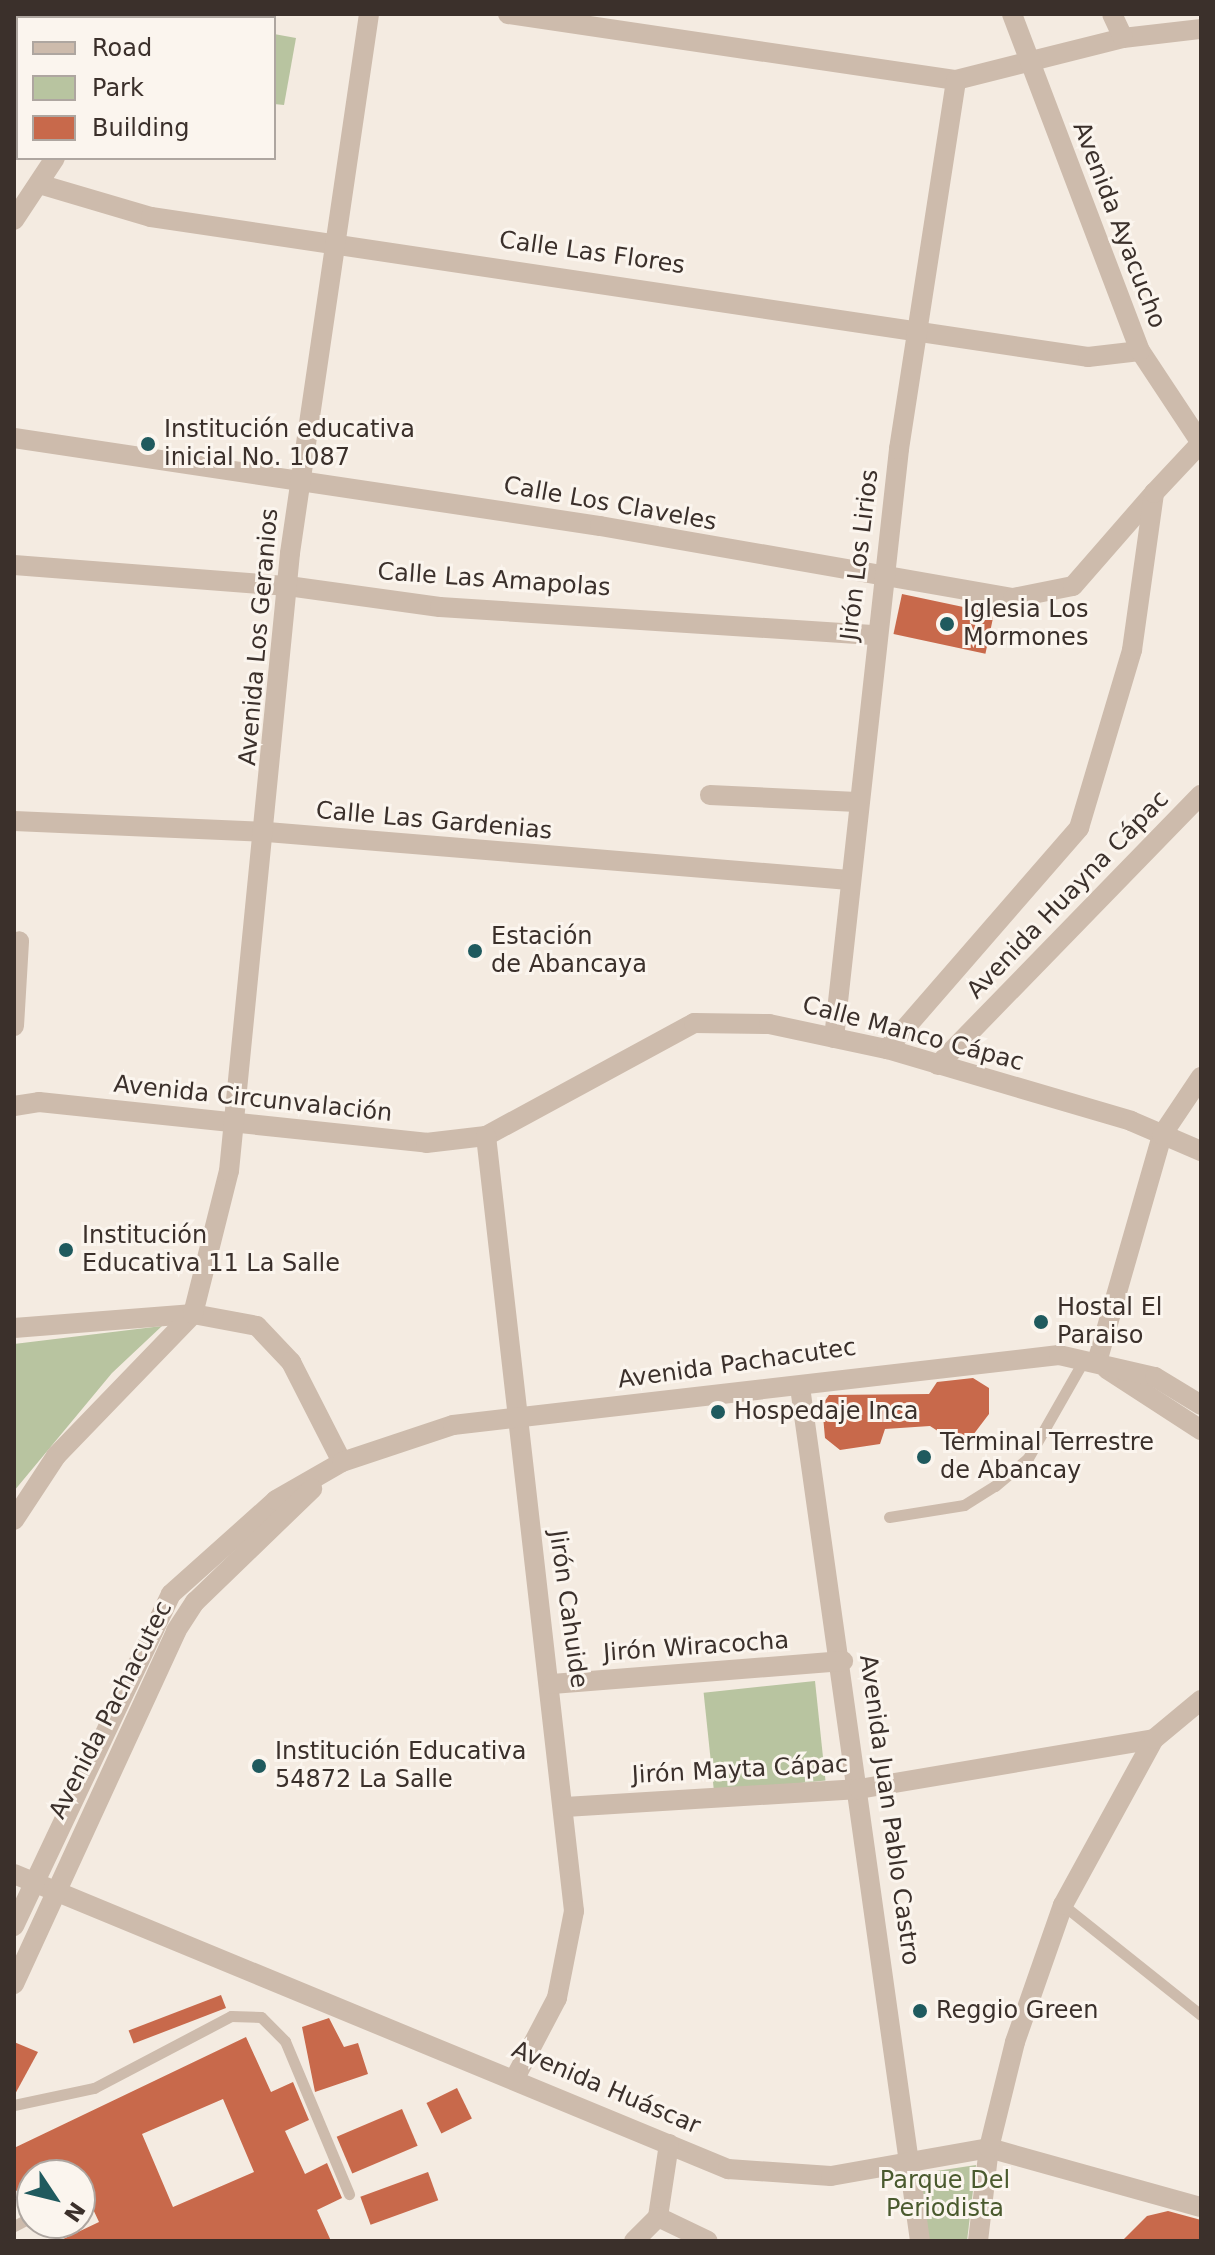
<!DOCTYPE html>
<html>
<head>
<meta charset="utf-8">
<style>
	body { margin:0 }
	#map { position:relative; width:1215px; height:2255px; overflow:hidden; background:#f4ebe1; font-family:"DejaVu Sans",sans-serif }
	div>[style] { position:absolute }
	[style*='--x'] { left:calc(var(--x)*1px); top:calc(var(--y)*1px); width:calc(var(--w)*1px); rotate:calc(var(--a)*1deg) }
	.green>* { inset:0; background:#b8c4a0; transform-origin:0 0 }
	.building>* { inset:0; background:#c8694b; transform-origin:0 0 }
	.service>* { height:11px; margin:-5.5px; padding:0 5.5px; transform-origin:5.5px; border-radius:5.5px; background:#cdbbac }
	.minor>* { height:20px; margin:-10px; padding:0 10px; transform-origin:10px; border-radius:10px; background:#cdbbac }
	.dots>* { width:22px; height:22px; translate:-50% -50%; box-sizing:border-box; border:4px solid #fbf5ee; border-radius:50% }
	span { translate:-50% -50%; white-space:nowrap; text-align:center; line-height:1.15; -webkit-text-stroke:6px #fbf5ee; paint-order:stroke }
	.street-label { font-size:24px; color:#3b302b }
	.poi-label { font-size:24px; color:#3b302b }
	.left { translate:0 -50%; text-align:left }
	.park-label { font-size:24px; color:#4a5a2e }
	.frame { position:absolute; inset:0; border:16px solid #3b302b; pointer-events:none }
	.legend { position:absolute; left:16px; top:16px; width:260px; height:144px; box-sizing:border-box; background:#fbf5ee; border:2px solid #aea6a0; margin:0; padding:10px 14px; list-style:none; font-size:24px; color:#3b302b }
	.legend li { display:flex; align-items:center; gap:16px; height:40px }
	.legend b { width:40px; border:2px solid #aea6a0 }
	.north { position:absolute; left:16px; top:2159px; width:80px; height:80px; box-sizing:border-box; background:#fbf5ee; border:2px solid #aea6a0; border-radius:50%; rotate:125deg; font-size:22px; font-weight:700; line-height:32px; text-align:center; color:#3b302b }
	.north::after { content:''; display:block; margin:auto; width:28px; height:36px; background:#1f5a5e; clip-path:polygon(50% 0,100% 100%,50% 72%,0 100%) }
</style>
</head>
<body>
<div id="map">
	<div class="green">
		<i style="clip-path:polygon(274px 34px,296px 38px,284px 105px,274px 104px)"></i>
		<i style="clip-path:polygon(162px 1326px,112px 1373px,14px 1491px,14px 1344px)"></i>
		<i style="left:815px;top:1681px;width:100px;height:112px;rotate:84deg"></i>
		<i style="clip-path:polygon(976px 2165px,967px 2241px,927px 2241px,917px 2174px)"></i>
	</div>
	<div class="building">
		<i style="left:902px;top:594px;width:94px;height:41px;rotate:12deg"></i>
		<i style="clip-path:polygon(973px 1378px,989px 1388px,989px 1414px,973px 1435px,947px 1437px,930px 1426px,885px 1429px,880px 1444px,840px 1450px,825px 1438px,822px 1405px,829px 1395px,929px 1394px,937px 1382px)"></i>
		<i style="left:221px;top:1995px;width:14px;height:99px;rotate:69deg"></i>
		<i style="clip-path:polygon(329px 2018px,344px 2047px,358px 2043px,368px 2074px,315px 2092px,302px 2027px)"></i>
		<i style="clip-path:polygon(evenodd,246px 2037px,271px 2092px,293px 2082px,309px 2120px,285px 2131px,305px 2174px,327px 2163px,342px 2198px,317px 2210px,331px 2241px,59px 2241px,99px 2222px,72px 2164px,32px 2175px,32px 2183px,14px 2192px,14px 2148px,246px 2037px,223px 2099px,254px 2172px,173px 2207px,142px 2134px,223px 2099px)"></i>
		<i style="clip-path:polygon(14px 2042px,38px 2052px,14px 2096px)"></i>
		<i style="left:457px;top:2088px;width:34px;height:34px;rotate:64deg"></i>
		<i style="left:402px;top:2109px;width:40px;height:71px;rotate:67deg"></i>
		<i style="left:428px;top:2172px;width:30px;height:72px;rotate:70deg"></i>
		<i style="clip-path:polygon(1168px 2211px,1201px 2220px,1201px 2241px,1122px 2241px,1147px 2216px)"></i>
	</div>
	<div class="service">
		<i style="--x:889;--y:1517;--w:76;--a:-9.1"></i>
		<i style="--x:964;--y:1505;--w:36;--a:-32"></i>
		<i style="--x:995;--y:1486;--w:43;--a:-40.3"></i>
		<i style="--x:1028;--y:1458;--w:113;--a:-60.3"></i>
		<i style="--x:1063;--y:1905;--w:176;--a:38.6"></i>
		<i style="--x:14;--y:2105;--w:82;--a:-12"></i>
		<i style="--x:94;--y:2088;--w:155;--a:-27.7"></i>
		<i style="--x:231;--y:2016;--w:30;--a:2"></i>
		<i style="--x:261;--y:2017;--w:34;--a:45"></i>
		<i style="--x:285;--y:2041;--w:166;--a:67.3"></i>
		<i style="--x:14;--y:2226;--w:20;--a:-27"></i>
	</div>
	<div class="minor">
		<i style="--x:508;--y:14;--w:453;--a:8.4"></i>
		<i style="--x:956;--y:80;--w:172;--a:-14.1"></i>
		<i style="--x:1123;--y:38;--w:79;--a:-6.6"></i>
		<i style="--x:1112;--y:14;--w:26;--a:65"></i>
		<i style="--x:140;--y:18;--w:4;--a:-63"></i>
		<i style="--x:39;--y:184;--w:117;--a:16.4"></i>
		<i style="--x:151;--y:217;--w:947;--a:8.5"></i>
		<i style="--x:1088;--y:357;--w:52;--a:-6.6"></i>
		<i style="--x:14;--y:220;--w:74;--a:-56.5"></i>
		<i style="--x:14;--y:438;--w:593;--a:8.54"></i>
		<i style="--x:600;--y:526;--w:419;--a:9.9"></i>
		<i style="--x:1013;--y:598;--w:61;--a:-11.3"></i>
		<i style="--x:1073;--y:586;--w:123;--a:-48.9"></i>
		<i style="--x:14;--y:565;--w:275;--a:4.4"></i>
		<i style="--x:288;--y:586;--w:153;--a:7.9"></i>
		<i style="--x:440;--y:607;--w:437;--a:3.7"></i>
		<i style="--x:710;--y:795;--w:147;--a:2.7"></i>
		<i style="--x:14;--y:821;--w:253;--a:2.5"></i>
		<i style="--x:267;--y:832;--w:584;--a:4.71"></i>
		<i style="--x:14;--y:1026;--w:85;--a:-86.6"></i>
		<i style="--x:834;--y:1038;--w:593;--a:-83.7"></i>
		<i style="--x:899;--y:449;--w:373;--a:-81.2"></i>
		<i style="--x:887;--y:1049;--w:293;--a:-49"></i>
		<i style="--x:1079;--y:828;--w:186;--a:-73.4"></i>
		<i style="--x:1132;--y:650;--w:159;--a:-82"></i>
		<i style="--x:1154;--y:493;--w:69;--a:-46.8"></i>
		<i style="--x:1201;--y:443;--w:110;--a:-123.5"></i>
		<i style="--x:1140;--y:351;--w:360;--a:-110.8"></i>
		<i style="--x:938;--y:1065;--w:377;--a:-45.8"></i>
		<i style="--x:14;--y:1106;--w:25;--a:-9"></i>
		<i style="--x:39;--y:1102;--w:389;--a:6"></i>
		<i style="--x:426;--y:1143;--w:60;--a:-6.7"></i>
		<i style="--x:486;--y:1136;--w:237;--a:-28.5"></i>
		<i style="--x:694;--y:1023;--w:75;--a:0.8"></i>
		<i style="--x:769;--y:1024;--w:121;--a:12"></i>
		<i style="--x:887;--y:1049;--w:254;--a:16.4"></i>
		<i style="--x:1131;--y:1121;--w:76;--a:23.2"></i>
		<i style="--x:486;--y:1136;--w:780;--a:83.52"></i>
		<i style="--x:574;--y:1911;--w:89;--a:101.1"></i>
		<i style="--x:557;--y:1998;--w:90;--a:117.7"></i>
		<i style="--x:14;--y:1328;--w:180;--a:-4.5"></i>
		<i style="--x:193;--y:1314;--w:65;--a:10.6"></i>
		<i style="--x:257;--y:1326;--w:50;--a:46.6"></i>
		<i style="--x:291;--y:1362;--w:112;--a:63"></i>
		<i style="--x:1097;--y:1362;--w:236;--a:-74"></i>
		<i style="--x:1162;--y:1135;--w:70;--a:-56.1"></i>
		<i style="--x:1107;--y:1369;--w:112;--a:33"></i>
		<i style="--x:800;--y:1387;--w:862;--a:82"></i>
		<i style="--x:14;--y:1520;--w:77;--a:-56.7"></i>
		<i style="--x:56;--y:1456;--w:197;--a:-46"></i>
		<i style="--x:193;--y:1314;--w:147;--a:-75.9"></i>
		<i style="--x:229;--y:1171;--w:621;--a:-84.36"></i>
		<i style="--x:290;--y:553;--w:545;--a:-81.66"></i>
		<i style="--x:552;--y:1684;--w:292;--a:-4.5"></i>
		<i style="--x:565;--y:1807;--w:295;--a:-3.5"></i>
		<i style="--x:859;--y:1789;--w:299;--a:-9.6"></i>
		<i style="--x:14;--y:1874;--w:773;--a:22.45"></i>
		<i style="--x:728;--y:2169;--w:103;--a:3.9"></i>
		<i style="--x:831;--y:2176;--w:160;--a:-10"></i>
		<i style="--x:989;--y:2148;--w:220;--a:15.6"></i>
		<i style="--x:14;--y:1926;--w:367;--a:-64.7"></i>
		<i style="--x:171;--y:1594;--w:141;--a:-41.8"></i>
		<i style="--x:276;--y:1500;--w:76;--a:-29.9"></i>
		<i style="--x:342;--y:1462;--w:117;--a:-18.4"></i>
		<i style="--x:453;--y:1425;--w:610;--a:-6.59"></i>
		<i style="--x:1059;--y:1355;--w:98;--a:12.9"></i>
		<i style="--x:1155;--y:1377;--w:54;--a:31.3"></i>
		<i style="--x:14;--y:1984;--w:388;--a:-65.3"></i>
		<i style="--x:176;--y:1631;--w:35;--a:-57"></i>
		<i style="--x:195;--y:1602;--w:163;--a:-44"></i>
		<i style="--x:669;--y:2144;--w:74;--a:98.6"></i>
		<i style="--x:658;--y:2217;--w:55;--a:25.6"></i>
		<i style="--x:634;--y:2241;--w:34;--a:-45"></i>
		<i style="--x:978;--y:2241;--w:94;--a:-83.3"></i>
		<i style="--x:989;--y:2148;--w:109;--a:-76.2"></i>
		<i style="--x:1015;--y:2042;--w:145;--a:-70.7"></i>
		<i style="--x:1063;--y:1905;--w:189;--a:-61.3"></i>
		<i style="--x:1154;--y:1739;--w:61;--a:-39.7"></i>
	</div>
	<div class="dots">
		<i style="left:148px;top:444px;background:#1f5a5e"></i>
		<i style="left:947px;top:624px;background:#1f5a5e"></i>
		<i style="left:475px;top:951px;background:#1f5a5e"></i>
		<i style="left:66px;top:1250px;background:#1f5a5e"></i>
		<i style="left:1041px;top:1322px;background:#1f5a5e"></i>
		<i style="left:718px;top:1412px;background:#1f5a5e"></i>
		<i style="left:924px;top:1457px;background:#1f5a5e"></i>
		<i style="left:259px;top:1766px;background:#1f5a5e"></i>
		<i style="left:920px;top:2011px;background:#1f5a5e"></i>
	</div>
	<div class="street-label">
		<span style="left:1119px;top:225px;rotate:69deg">Avenida Ayacucho</span>
		<span style="left:592px;top:253px;rotate:8deg">Calle Las Flores</span>
		<span style="left:610px;top:504px;rotate:10deg">Calle Los Claveles</span>
		<span style="left:860px;top:555px;rotate:-83deg">Jirón Los Lirios</span>
		<span style="left:494px;top:580px;rotate:4deg">Calle Las Amapolas</span>
		<span style="left:259px;top:637px;rotate:-85deg">Avenida Los Geranios</span>
		<span style="left:434px;top:821px;rotate:5deg">Calle Las Gardenias</span>
		<span style="left:1068px;top:895px;rotate:-46deg">Avenida Huayna Cápac</span>
		<span style="left:913px;top:1034px;rotate:15deg">Calle Manco Cápac</span>
		<span style="left:253px;top:1099px;rotate:6deg">Avenida Circunvalación</span>
		<span style="left:737px;top:1364px;rotate:-8deg">Avenida Pachacutec</span>
		<span style="left:568px;top:1609px;rotate:82deg">Jirón Cahuide</span>
		<span style="left:696px;top:1647px;rotate:-4deg">Jirón Wiracocha</span>
		<span style="left:111px;top:1710px;rotate:-63deg">Avenida Pachacutec</span>
		<span style="left:740px;top:1770px;rotate:-3deg">Jirón Mayta Cápac</span>
		<span style="left:889px;top:1810px;rotate:82deg">Avenida Juan Pablo Castro</span>
		<span style="left:606px;top:2088px;rotate:23deg">Avenida Huáscar</span>
	</div>
	<div class="poi-label">
		<span class="left" style="left:164px;top:444px">Institución educativa<br>inicial No. 1087</span>
		<span class="left" style="left:963px;top:624px">Iglesia Los<br>Mormones</span>
		<span class="left" style="left:491px;top:951px">Estación<br>de Abancaya</span>
		<span class="left" style="left:82px;top:1250px">Institución<br>Educativa 11 La Salle</span>
		<span class="left" style="left:1057px;top:1322px">Hostal El<br>Paraiso</span>
		<span class="left" style="left:734px;top:1412px">Hospedaje Inca</span>
		<span class="left" style="left:940px;top:1457px">Terminal Terrestre<br>de Abancay</span>
		<span class="left" style="left:275px;top:1766px">Institución Educativa<br>54872 La Salle</span>
		<span class="left" style="left:936px;top:2011px">Reggio Green</span>
	</div>
	<div class="park-label">
		<span style="left:945px;top:2195px">Parque Del<br>Periodista</span>
	</div>
	<div class="frame"></div>
	<ul class="legend">
	<li><b style="height:10px;background:#cdbbac"></b>Road</li>
	<li><b style="height:22px;background:#b8c4a0"></b>Park</li>
	<li><b style="height:22px;background:#c8694b"></b>Building</li>
	</ul>
	<div class="north">N</div>
</div>
</body>
</html>
